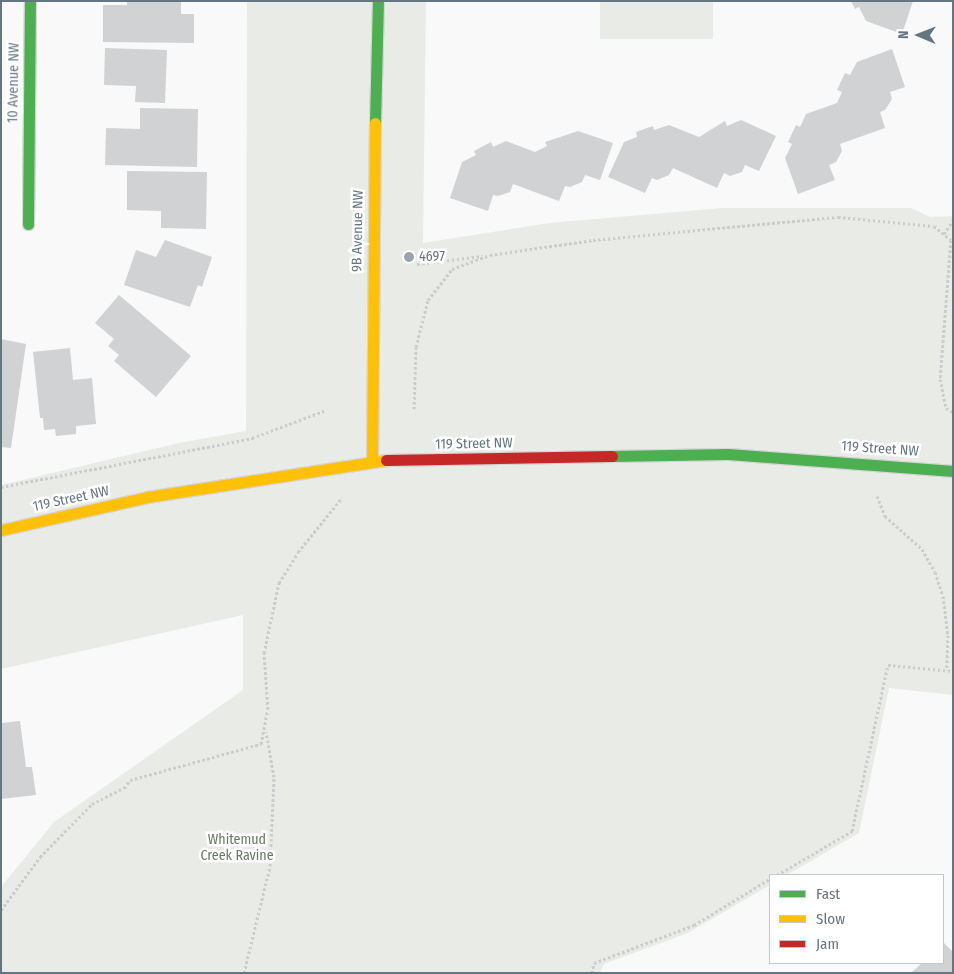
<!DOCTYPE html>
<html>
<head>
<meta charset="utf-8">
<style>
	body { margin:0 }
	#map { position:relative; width:954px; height:974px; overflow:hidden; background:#f9f9f9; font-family:"Fira Sans Condensed",sans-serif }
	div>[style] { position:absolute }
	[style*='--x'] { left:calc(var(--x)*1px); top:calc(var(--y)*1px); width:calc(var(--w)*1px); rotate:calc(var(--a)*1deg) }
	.green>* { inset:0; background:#e8ebe6; transform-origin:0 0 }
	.building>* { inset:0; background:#d0d2d3 }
	.path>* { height:3px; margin-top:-1.5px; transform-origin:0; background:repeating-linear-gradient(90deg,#cbcccd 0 2.5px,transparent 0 5px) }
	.roads { filter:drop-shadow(1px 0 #d5d6d7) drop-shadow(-1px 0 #d5d6d7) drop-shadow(0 1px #d5d6d7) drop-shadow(0 -1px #d5d6d7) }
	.fast>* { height:11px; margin:-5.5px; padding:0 5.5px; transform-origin:5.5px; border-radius:5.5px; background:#4caf50 }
	.slow>* { height:11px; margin:-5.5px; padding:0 5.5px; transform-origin:5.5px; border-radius:5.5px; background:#ffc107 }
	.jam>* { height:11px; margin:-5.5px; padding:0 5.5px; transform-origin:5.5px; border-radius:5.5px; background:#c62828 }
	.dots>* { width:14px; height:14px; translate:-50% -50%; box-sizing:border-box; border:2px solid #fff; border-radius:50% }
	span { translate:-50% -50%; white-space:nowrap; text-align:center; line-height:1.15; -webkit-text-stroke:5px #fff; paint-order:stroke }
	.street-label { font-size:14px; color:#657683 }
	.poi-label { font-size:14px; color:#657683 }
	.left { translate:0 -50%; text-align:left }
	.park-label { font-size:14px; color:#687a64 }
	.frame { position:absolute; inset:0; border:2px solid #657683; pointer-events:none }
	.legend { position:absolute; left:769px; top:874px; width:175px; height:90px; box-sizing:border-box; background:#fff; border:1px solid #c1c8cd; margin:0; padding:6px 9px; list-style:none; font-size:15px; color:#657683 }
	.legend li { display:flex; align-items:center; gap:10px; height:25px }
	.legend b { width:25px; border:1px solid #c1c8cd }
	.north { position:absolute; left:894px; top:10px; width:50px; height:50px; -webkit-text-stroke:4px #fff; paint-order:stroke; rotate:271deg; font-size:14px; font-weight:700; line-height:20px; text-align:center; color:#657683 }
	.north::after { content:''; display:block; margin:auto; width:18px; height:22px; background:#657683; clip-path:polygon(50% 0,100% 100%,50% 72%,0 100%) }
</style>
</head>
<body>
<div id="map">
	<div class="green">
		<i style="clip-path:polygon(247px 1px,426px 1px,423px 243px,549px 223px,722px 208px,911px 208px,930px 217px,953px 216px,953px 695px,889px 688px,859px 833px,787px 875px,770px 875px,770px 885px,688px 933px,604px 964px,600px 973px,1px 973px,1px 887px,54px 822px,243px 690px,243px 615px,1px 669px,1px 485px,179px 443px,246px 431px)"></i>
		<i style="left:600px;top:1px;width:113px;height:38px"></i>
	</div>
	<div class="building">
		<i style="clip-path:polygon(127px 1px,181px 1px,181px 14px,194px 14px,194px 43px,103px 42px,103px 5px,127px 5px)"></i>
		<i style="clip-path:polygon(851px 1px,913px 1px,902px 34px,866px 21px,859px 7px,855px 9px)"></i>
		<i style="clip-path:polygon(105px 48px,167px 50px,165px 103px,135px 102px,136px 86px,104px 85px)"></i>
		<i style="clip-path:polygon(892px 49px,905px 87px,890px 92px,892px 99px,885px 110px,880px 112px,885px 128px,840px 144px,842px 151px,836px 162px,829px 165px,835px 180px,798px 194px,785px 158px,792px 144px,788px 142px,796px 125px,800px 127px,806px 114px,837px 103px,842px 92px,837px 90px,845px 73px,850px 75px,857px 62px)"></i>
		<i style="clip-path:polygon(140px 108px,198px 109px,197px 167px,105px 165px,106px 128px,140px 129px)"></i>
		<i style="clip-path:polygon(741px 120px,776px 136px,759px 171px,745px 165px,742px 172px,730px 176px,724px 173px,717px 188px,673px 168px,669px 175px,657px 180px,652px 178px,645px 193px,608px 177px,624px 142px,637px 137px,636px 132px,653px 126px,654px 130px,669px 125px,699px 137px,725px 121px,727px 126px)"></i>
		<i style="clip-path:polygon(578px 131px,613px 143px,600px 180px,585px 175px,582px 182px,570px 187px,565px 186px,559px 201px,513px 184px,510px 192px,498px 196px,493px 195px,488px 211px,450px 198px,462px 162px,476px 155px,474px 151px,491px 142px,493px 147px,506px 141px,535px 152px,547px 146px,545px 142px)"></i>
		<i style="clip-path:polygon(127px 171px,207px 172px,206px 229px,161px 228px,161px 211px,127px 210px)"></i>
		<i style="clip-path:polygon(165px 240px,212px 257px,202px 287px,198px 285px,190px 307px,124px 285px,136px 250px,156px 257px)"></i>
		<i style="clip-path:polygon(119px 295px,191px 356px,156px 397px,114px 361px,119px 355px,108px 346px,114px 339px,95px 323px)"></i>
		<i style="clip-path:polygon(1px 339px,26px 344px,11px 448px,1px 447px)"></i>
		<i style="clip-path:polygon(70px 348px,73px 380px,92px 378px,96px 424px,76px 426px,76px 434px,56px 436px,55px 429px,44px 430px,43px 418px,40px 418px,33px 352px)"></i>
		<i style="clip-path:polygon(20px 721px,26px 767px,32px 767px,36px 795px,1px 799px,1px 723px)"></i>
		<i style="clip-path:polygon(944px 943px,953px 952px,953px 973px,911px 973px,922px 963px,943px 963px)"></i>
	</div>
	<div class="path">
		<i style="--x:944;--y:234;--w:17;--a:-57"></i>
		<i style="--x:417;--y:264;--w:66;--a:-6.9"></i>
		<i style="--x:414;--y:409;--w:62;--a:-88.2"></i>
		<i style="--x:416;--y:347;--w:49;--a:-75.7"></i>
		<i style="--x:428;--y:300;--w:39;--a:-52"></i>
		<i style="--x:452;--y:269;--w:40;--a:-20.2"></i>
		<i style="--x:490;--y:255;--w:104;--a:-8.3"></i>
		<i style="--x:593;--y:240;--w:246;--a:-5.4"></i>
		<i style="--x:838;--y:217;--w:96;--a:5.4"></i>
		<i style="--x:934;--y:226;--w:22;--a:39"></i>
		<i style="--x:951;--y:240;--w:139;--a:94.5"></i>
		<i style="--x:940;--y:379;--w:30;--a:78"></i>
		<i style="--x:946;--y:408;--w:8;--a:30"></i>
		<i style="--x:1;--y:487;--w:256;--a:-11"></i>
		<i style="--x:252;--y:438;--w:77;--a:-20.6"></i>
		<i style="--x:877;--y:496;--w:22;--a:68"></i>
		<i style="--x:885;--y:516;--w:50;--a:41.7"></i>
		<i style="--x:922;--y:549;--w:26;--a:61"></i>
		<i style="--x:935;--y:572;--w:25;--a:72"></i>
		<i style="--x:943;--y:596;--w:39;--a:83"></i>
		<i style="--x:948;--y:635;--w:35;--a:92"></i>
		<i style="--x:777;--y:875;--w:87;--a:-30.4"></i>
		<i style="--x:852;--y:831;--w:170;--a:-77.8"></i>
		<i style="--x:888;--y:665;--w:65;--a:5.3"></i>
		<i style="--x:1;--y:910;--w:66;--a:-53.7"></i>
		<i style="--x:40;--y:857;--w:74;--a:-45.5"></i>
		<i style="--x:92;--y:804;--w:36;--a:-27"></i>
		<i style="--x:124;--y:788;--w:10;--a:-53"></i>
		<i style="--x:130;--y:780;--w:136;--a:-15.4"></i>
		<i style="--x:261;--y:744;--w:36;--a:-79"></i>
		<i style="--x:268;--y:709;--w:56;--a:-94.1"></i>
		<i style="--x:264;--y:653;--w:72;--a:-77.9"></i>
		<i style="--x:279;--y:583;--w:36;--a:-58"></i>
		<i style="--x:298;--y:552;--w:70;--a:-50.8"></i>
		<i style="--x:244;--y:973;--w:110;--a:-76.3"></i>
		<i style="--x:270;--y:866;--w:89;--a:-87.4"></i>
		<i style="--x:274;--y:777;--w:46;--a:-100.1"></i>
		<i style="--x:592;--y:973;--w:10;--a:-79"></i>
		<i style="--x:594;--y:963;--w:107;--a:-20.8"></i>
		<i style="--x:694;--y:925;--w:89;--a:-31.2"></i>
	</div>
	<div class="roads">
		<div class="fast">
			<i style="--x:375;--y:123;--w:122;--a:-88.6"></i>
			<i style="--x:28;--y:224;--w:223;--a:-89.5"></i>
			<i style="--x:612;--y:456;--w:116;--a:-1"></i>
			<i style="--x:728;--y:454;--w:226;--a:4.3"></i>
		</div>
		<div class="slow">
			<i style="--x:372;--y:460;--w:337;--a:-89.5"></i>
			<i style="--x:1;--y:530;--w:150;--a:-12.7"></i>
			<i style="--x:147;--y:497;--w:242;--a:-8.8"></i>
		</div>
		<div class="jam">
			<i style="--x:386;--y:460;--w:226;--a:-1"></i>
		</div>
	</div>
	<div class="dots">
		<i style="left:409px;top:257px;background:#99a4ac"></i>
	</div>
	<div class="street-label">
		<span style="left:14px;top:83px;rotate:-89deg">10 Avenue NW</span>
		<span style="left:358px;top:231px;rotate:-89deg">9B Avenue NW</span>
		<span style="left:474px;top:444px;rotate:-1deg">119 Street NW</span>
		<span style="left:880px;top:449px;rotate:4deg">119 Street NW</span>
		<span style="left:71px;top:499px;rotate:-12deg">119 Street NW</span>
	</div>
	<div class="poi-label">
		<span class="left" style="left:419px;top:257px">4697</span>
	</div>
	<div class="park-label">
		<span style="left:237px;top:848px">Whitemud<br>Creek Ravine</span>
	</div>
	<div class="frame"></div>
	<ul class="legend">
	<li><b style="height:6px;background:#4caf50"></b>Fast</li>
	<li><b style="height:6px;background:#ffc107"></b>Slow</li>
	<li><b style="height:6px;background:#c62828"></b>Jam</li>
	</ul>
	<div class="north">N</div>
</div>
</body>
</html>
